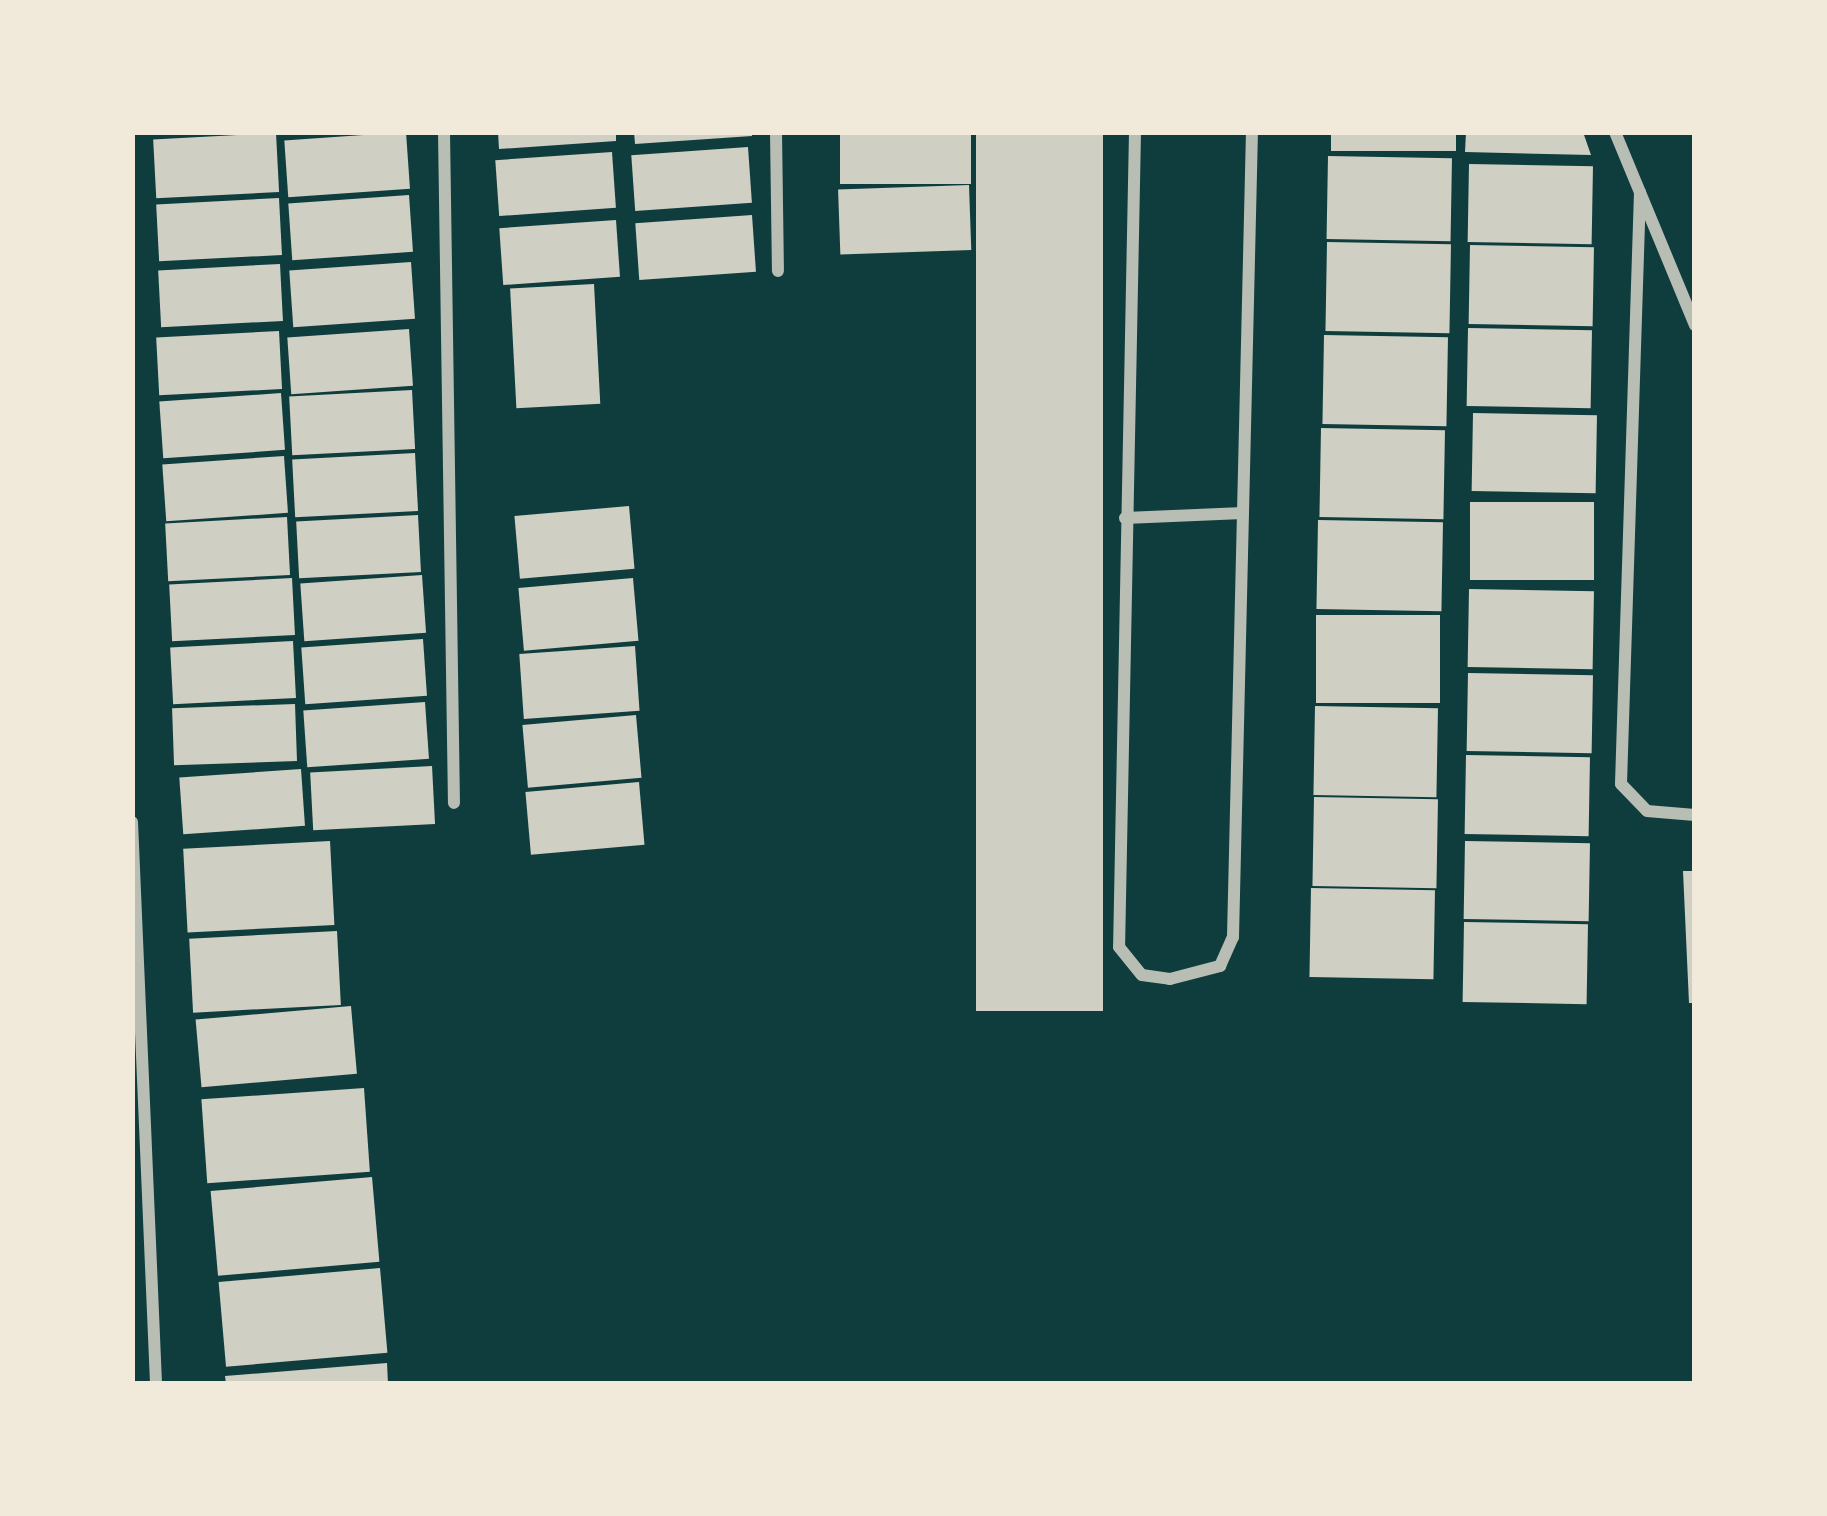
<!DOCTYPE html>
<html>
<head>
<meta charset="utf-8">
<style>
	body { margin:0 }
	#map { position:relative; width:1827px; height:1516px; overflow:hidden; background:#0f3d3e; font-family:Manrope,sans-serif }
	div>[style] { position:absolute }
	[style*='--x'] { left:calc(var(--x)*1px); top:calc(var(--y)*1px); width:calc(var(--w)*1px); rotate:calc(var(--a)*1deg) }
	.building>* { inset:0; background:#cfcfc3; transform-origin:0 0 }
	.minor>* { height:12px; margin:-6px; padding:0 6px; transform-origin:6px; border-radius:6px; background:#b8beb3 }
	span { translate:-50% -50%; white-space:nowrap; text-align:center; line-height:1.15; -webkit-text-stroke:12px #f1e9da; paint-order:stroke }
	.frame { position:absolute; inset:0; border:135px solid #f1e9da; pointer-events:none }
</style>
</head>
<body>
<div id="map">
	<div class="building">
		<i style="left:406px;top:132px;width:57px;height:122px;rotate:86deg"></i>
		<i style="clip-path:polygon(498px 132px,616px 132px,616px 141px,499px 149px)"></i>
		<i style="clip-path:polygon(634px 132px,752px 132px,752px 136px,635px 144px)"></i>
		<i style="left:840px;top:132px;width:131px;height:52px"></i>
		<i style="left:976px;top:132px;width:127px;height:879px"></i>
		<i style="left:1331px;top:132px;width:125px;height:19px"></i>
		<i style="clip-path:polygon(1466px 132px,1583px 132px,1591px 155px,1465px 152px)"></i>
		<i style="left:276px;top:133px;width:59px;height:123px;rotate:87deg"></i>
		<i style="left:748px;top:147px;width:56px;height:117px;rotate:86deg"></i>
		<i style="left:612px;top:152px;width:56px;height:117px;rotate:86deg"></i>
		<i style="left:1328px;top:156px;width:124px;height:83px;rotate:1deg"></i>
		<i style="left:1469px;top:164px;width:124px;height:78px;rotate:1deg"></i>
		<i style="left:969px;top:185px;width:65px;height:131px;rotate:88deg"></i>
		<i style="left:409px;top:195px;width:57px;height:121px;rotate:86deg"></i>
		<i style="left:279px;top:198px;width:57px;height:123px;rotate:87deg"></i>
		<i style="left:752px;top:215px;width:57px;height:117px;rotate:86deg"></i>
		<i style="left:616px;top:220px;width:57px;height:117px;rotate:86deg"></i>
		<i style="left:1327px;top:242px;width:124px;height:89px;rotate:1deg"></i>
		<i style="left:1470px;top:245px;width:124px;height:79px;rotate:1deg"></i>
		<i style="left:411px;top:262px;width:57px;height:122px;rotate:86deg"></i>
		<i style="left:280px;top:264px;width:57px;height:122px;rotate:87deg"></i>
		<i style="left:594px;top:284px;width:120px;height:84px;rotate:87deg"></i>
		<i style="left:1468px;top:328px;width:124px;height:78px;rotate:1deg"></i>
		<i style="left:409px;top:329px;width:57px;height:122px;rotate:86deg"></i>
		<i style="left:279px;top:331px;width:58px;height:123px;rotate:87deg"></i>
		<i style="left:1324px;top:335px;width:124px;height:89px;rotate:1deg"></i>
		<i style="left:412px;top:390px;width:59px;height:123px;rotate:87deg"></i>
		<i style="left:281px;top:393px;width:57px;height:122px;rotate:86deg"></i>
		<i style="left:1473px;top:413px;width:124px;height:78px;rotate:1deg"></i>
		<i style="left:1321px;top:428px;width:124px;height:89px;rotate:1deg"></i>
		<i style="left:415px;top:453px;width:58px;height:123px;rotate:87deg"></i>
		<i style="left:284px;top:456px;width:57px;height:122px;rotate:86deg"></i>
		<i style="left:1470px;top:502px;width:124px;height:78px"></i>
		<i style="left:629px;top:506px;width:63px;height:115px;rotate:85deg"></i>
		<i style="left:418px;top:515px;width:57px;height:122px;rotate:87deg"></i>
		<i style="left:287px;top:517px;width:58px;height:122px;rotate:87deg"></i>
		<i style="left:1318px;top:520px;width:125px;height:89px;rotate:1deg"></i>
		<i style="left:422px;top:575px;width:58px;height:122px;rotate:86deg"></i>
		<i style="left:292px;top:578px;width:57px;height:123px;rotate:87deg"></i>
		<i style="left:633px;top:578px;width:63px;height:115px;rotate:85deg"></i>
		<i style="left:1469px;top:589px;width:125px;height:78px;rotate:1deg"></i>
		<i style="left:1316px;top:615px;width:124px;height:88px"></i>
		<i style="left:423px;top:639px;width:57px;height:122px;rotate:86deg"></i>
		<i style="left:293px;top:641px;width:57px;height:123px;rotate:87deg"></i>
		<i style="left:635px;top:646px;width:65px;height:116px;rotate:86deg"></i>
		<i style="left:1468px;top:673px;width:125px;height:78px;rotate:1deg"></i>
		<i style="left:425px;top:702px;width:57px;height:122px;rotate:86deg"></i>
		<i style="left:295px;top:704px;width:57px;height:123px;rotate:88deg"></i>
		<i style="left:1315px;top:706px;width:123px;height:89px;rotate:1deg"></i>
		<i style="left:636px;top:715px;width:63px;height:114px;rotate:85deg"></i>
		<i style="left:1466px;top:755px;width:124px;height:79px;rotate:1deg"></i>
		<i style="left:432px;top:766px;width:58px;height:122px;rotate:87deg"></i>
		<i style="left:301px;top:769px;width:57px;height:122px;rotate:86deg"></i>
		<i style="left:639px;top:782px;width:63px;height:114px;rotate:85deg"></i>
		<i style="left:1314px;top:797px;width:124px;height:89px;rotate:1deg"></i>
		<i style="left:330px;top:841px;width:84px;height:147px;rotate:87deg"></i>
		<i style="left:1465px;top:841px;width:125px;height:78px;rotate:1deg"></i>
		<i style="clip-path:polygon(1683px 871px,1695px 871px,1695px 1003px,1689px 1003px)"></i>
		<i style="left:1311px;top:888px;width:124px;height:89px;rotate:1deg"></i>
		<i style="left:1464px;top:922px;width:124px;height:80px;rotate:1deg"></i>
		<i style="left:337px;top:931px;width:74px;height:148px;rotate:87deg"></i>
		<i style="left:351px;top:1006px;width:68px;height:156px;rotate:85deg"></i>
		<i style="left:364px;top:1088px;width:84px;height:163px;rotate:86deg"></i>
		<i style="left:372px;top:1177px;width:85px;height:162px;rotate:85deg"></i>
		<i style="left:380px;top:1268px;width:85px;height:162px;rotate:85deg"></i>
		<i style="clip-path:polygon(387px 1363px,388px 1384px,226px 1384px,225px 1376px)"></i>
	</div>
	<div class="minor">
		<i style="--x:444;--y:132;--w:671;--a:89.15"></i>
		<i style="--x:776;--y:132;--w:139;--a:89.2"></i>
		<i style="--x:1135;--y:132;--w:815;--a:91.12"></i>
		<i style="--x:1119;--y:947;--w:36;--a:51"></i>
		<i style="--x:1142;--y:975;--w:28;--a:8"></i>
		<i style="--x:1170;--y:979;--w:52;--a:-14.6"></i>
		<i style="--x:1220;--y:966;--w:32;--a:-66"></i>
		<i style="--x:1233;--y:937;--w:805;--a:-88.65"></i>
		<i style="--x:1615;--y:132;--w:209;--a:67.5"></i>
		<i style="--x:1640;--y:192;--w:592;--a:91.84"></i>
		<i style="--x:1621;--y:784;--w:37;--a:46"></i>
		<i style="--x:1647;--y:811;--w:48;--a:4.8"></i>
		<i style="--x:1125;--y:518;--w:118;--a:-2.4"></i>
		<i style="--x:132;--y:822;--w:563;--a:87.55"></i>
	</div>
	<div class="frame"></div>
</div>
</body>
</html>
